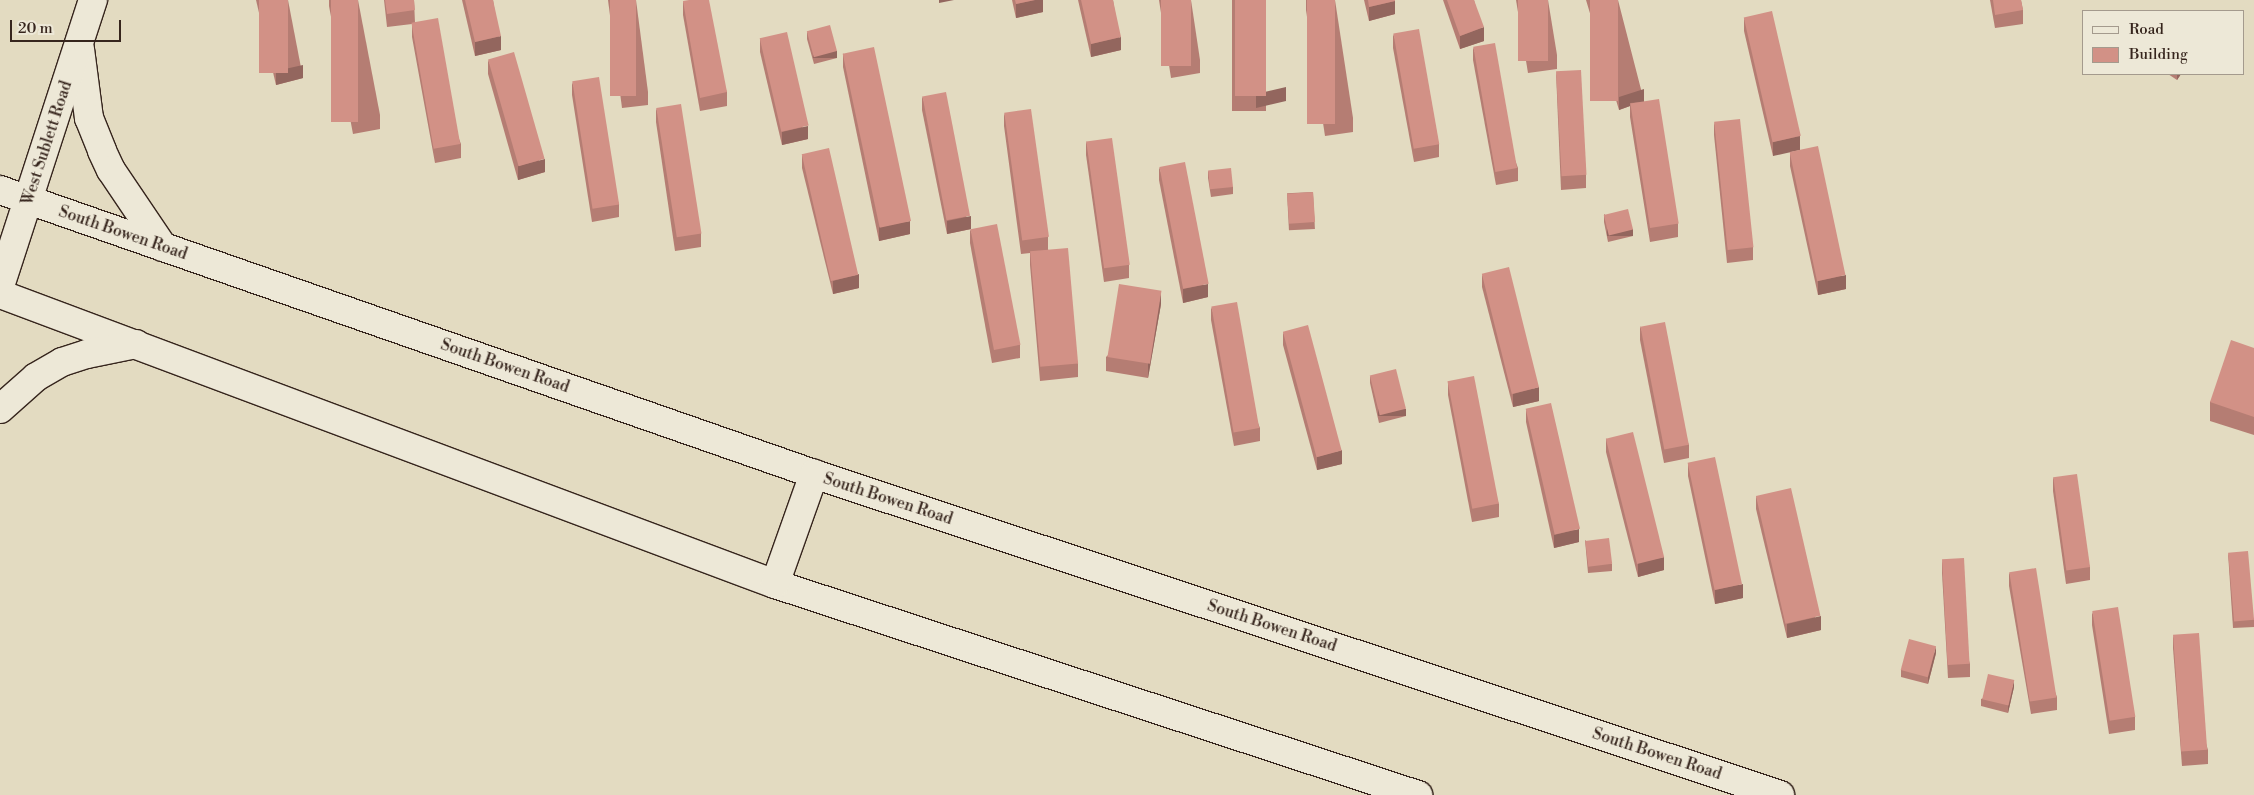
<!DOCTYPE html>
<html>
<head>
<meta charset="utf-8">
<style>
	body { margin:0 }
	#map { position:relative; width:2254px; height:795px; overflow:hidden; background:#e3dbc1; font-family:"Libre Bodoni",serif }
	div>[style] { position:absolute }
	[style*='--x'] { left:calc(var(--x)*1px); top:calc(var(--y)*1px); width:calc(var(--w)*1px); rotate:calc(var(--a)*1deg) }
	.roads { filter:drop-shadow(1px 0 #36251d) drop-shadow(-1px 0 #36251d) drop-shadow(0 1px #36251d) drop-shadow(0 -1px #36251d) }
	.secondary>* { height:28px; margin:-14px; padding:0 14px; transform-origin:14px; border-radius:14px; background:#ede8d7 }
	.wall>* { inset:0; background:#b57d73; transform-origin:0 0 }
	.shaded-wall>* { inset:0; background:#93665e; transform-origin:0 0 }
	.building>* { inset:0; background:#d29186; transform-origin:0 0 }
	span { translate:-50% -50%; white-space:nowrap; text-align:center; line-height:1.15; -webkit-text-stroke:4px #ede8d7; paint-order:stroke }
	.street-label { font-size:16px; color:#36251d }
	.legend { position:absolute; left:2082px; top:10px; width:162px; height:65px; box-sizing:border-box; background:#ede8d7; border:1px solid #a49a8d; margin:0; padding:6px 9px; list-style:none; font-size:15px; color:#36251d }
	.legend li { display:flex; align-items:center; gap:10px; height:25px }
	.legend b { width:25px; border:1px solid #a49a8d }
	.scale { position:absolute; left:10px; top:20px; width:111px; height:22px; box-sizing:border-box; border:2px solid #36251d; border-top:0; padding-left:6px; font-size:15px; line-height:18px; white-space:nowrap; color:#36251d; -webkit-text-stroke:4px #ede8d7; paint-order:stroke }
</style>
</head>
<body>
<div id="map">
	<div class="roads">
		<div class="secondary">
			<i style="--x:80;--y:49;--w:70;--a:82.6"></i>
			<i style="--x:89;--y:118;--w:35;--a:68"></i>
			<i style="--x:102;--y:151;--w:21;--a:65"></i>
			<i style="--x:111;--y:170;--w:93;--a:56"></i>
			<i style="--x:0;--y:190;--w:862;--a:19.23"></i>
			<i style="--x:814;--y:474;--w:1018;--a:18.38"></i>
			<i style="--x:0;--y:286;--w:301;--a:-72"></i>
			<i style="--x:0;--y:294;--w:827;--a:20.52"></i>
			<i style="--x:775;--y:584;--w:677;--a:18.17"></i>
			<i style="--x:0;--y:409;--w:48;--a:-41.6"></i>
			<i style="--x:36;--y:377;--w:30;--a:-30"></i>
			<i style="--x:62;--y:362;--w:26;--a:-18"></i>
			<i style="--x:87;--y:354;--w:50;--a:-11.5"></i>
			<i style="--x:775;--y:584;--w:117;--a:-70.5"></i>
		</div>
	</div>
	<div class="wall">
		<i style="clip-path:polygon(256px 0,288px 0,303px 78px,276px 85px)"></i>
		<i style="clip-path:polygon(329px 0,358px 0,380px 115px,380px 129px,353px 134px,329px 6px)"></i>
		<i style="clip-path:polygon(384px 0,414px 0,415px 23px,461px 144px,461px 158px,435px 163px,412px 37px,412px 24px,387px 27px)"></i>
		<i style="clip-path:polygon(462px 0,493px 0,501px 50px,475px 56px)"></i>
		<i style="clip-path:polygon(608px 0,636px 0,648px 92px,648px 105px,622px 108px)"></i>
		<i style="clip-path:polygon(1012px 0,1043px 0,1043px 12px,1016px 18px)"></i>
		<i style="clip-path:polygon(1078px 0,1113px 0,1121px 50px,1091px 57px)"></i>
		<i style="clip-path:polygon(1159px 0,1191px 0,1200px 60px,1200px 73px,1171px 78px)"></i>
		<i style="left:1232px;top:0;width:34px;height:111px"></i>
		<i style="clip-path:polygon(1306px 0,1335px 0,1353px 118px,1353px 132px,1325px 136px,1306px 10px)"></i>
		<i style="clip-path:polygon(1364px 0,1395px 0,1395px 14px,1369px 21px)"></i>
		<i style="clip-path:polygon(1443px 0,1474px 0,1484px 41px,1460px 49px)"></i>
		<i style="clip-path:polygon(1516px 0,1548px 0,1557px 55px,1557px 69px,1528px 73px)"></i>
		<i style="clip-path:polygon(1586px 0,1618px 0,1644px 101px,1678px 224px,1678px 237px,1650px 242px,1630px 117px,1630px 106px,1619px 110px)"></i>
		<i style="clip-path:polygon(1990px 0,2021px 0,2023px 10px,2023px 24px,1995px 28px)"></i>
		<i style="clip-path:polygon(683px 1px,727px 92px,727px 106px,700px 111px,683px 15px)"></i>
		<i style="clip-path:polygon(1744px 18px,1800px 136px,1773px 156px,1744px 31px)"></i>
		<i style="clip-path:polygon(807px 32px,837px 58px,814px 64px,807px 39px)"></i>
		<i style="clip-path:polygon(1393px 34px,1439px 144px,1439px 157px,1414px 162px,1393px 48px)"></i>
		<i style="clip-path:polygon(760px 38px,808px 139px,782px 145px,760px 52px)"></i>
		<i style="clip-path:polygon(1473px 47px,1518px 168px,1518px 181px,1496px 185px,1473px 60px)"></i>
		<i style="clip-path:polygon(843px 53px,910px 234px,879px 241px,843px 67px)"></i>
		<i style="clip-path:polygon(488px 60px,545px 172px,518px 180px,488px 74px)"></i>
		<i style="clip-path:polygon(1556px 72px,1586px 175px,1586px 188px,1561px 190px)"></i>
		<i style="clip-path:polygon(2168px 74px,2181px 74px,2177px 80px)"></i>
		<i style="clip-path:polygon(572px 82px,619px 204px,619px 217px,592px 222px,572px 95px)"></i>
		<i style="clip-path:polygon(922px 96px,971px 229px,947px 234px,922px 110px)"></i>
		<i style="clip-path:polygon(656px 108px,701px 233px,701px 247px,675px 251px,656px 122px)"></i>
		<i style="clip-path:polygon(1004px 113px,1048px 237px,1048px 249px,1078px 364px,1078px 377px,1040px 381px,1030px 265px,1030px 253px,1021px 254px,1004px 126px)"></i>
		<i style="clip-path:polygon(1714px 122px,1753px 247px,1753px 260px,1727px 263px,1714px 135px)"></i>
		<i style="clip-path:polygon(1086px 141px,1129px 265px,1129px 278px,1104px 282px,1086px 155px)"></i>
		<i style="clip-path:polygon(1790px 152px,1846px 289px,1818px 295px,1790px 166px)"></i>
		<i style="clip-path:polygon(802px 154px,859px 288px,833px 294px,802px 168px)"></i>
		<i style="clip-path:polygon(1159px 167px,1208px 297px,1183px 303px,1159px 180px)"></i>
		<i style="clip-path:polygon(1208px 171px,1233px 187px,1233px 194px,1211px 197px,1208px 178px)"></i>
		<i style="left:1313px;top:192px;width:37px;height:26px;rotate:87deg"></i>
		<i style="clip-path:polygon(1604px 214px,1633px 236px,1608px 242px,1604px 222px)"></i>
		<i style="clip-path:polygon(970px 229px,1020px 345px,1020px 358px,992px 363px,970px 243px)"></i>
		<i style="clip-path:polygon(1482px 274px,1539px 401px,1513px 407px,1482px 287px)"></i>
		<i style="clip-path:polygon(1161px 304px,1148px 378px,1106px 371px,1106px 357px)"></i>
		<i style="clip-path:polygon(1211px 307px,1260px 428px,1260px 441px,1234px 446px,1211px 320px)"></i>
		<i style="clip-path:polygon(1640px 326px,1689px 445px,1689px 458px,1664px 463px,1640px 340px)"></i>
		<i style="clip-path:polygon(1283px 332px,1342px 464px,1317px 470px,1283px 345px)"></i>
		<i style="clip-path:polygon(2254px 348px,2254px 435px,2210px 421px,2210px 402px)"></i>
		<i style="clip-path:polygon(1370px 376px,1406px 416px,1379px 423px,1370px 383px)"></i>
		<i style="clip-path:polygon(1448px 382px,1499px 504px,1499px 517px,1472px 522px,1448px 395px)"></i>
		<i style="clip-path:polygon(1526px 409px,1579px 542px,1554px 548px,1526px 422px)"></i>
		<i style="clip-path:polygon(1606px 438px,1664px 570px,1638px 577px,1606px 452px)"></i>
		<i style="clip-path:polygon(1688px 463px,1743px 598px,1715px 604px,1688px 476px)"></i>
		<i style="clip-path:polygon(2053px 477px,2090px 567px,2090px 580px,2066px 584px,2053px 491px)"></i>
		<i style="clip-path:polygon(1756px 496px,1821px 630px,1787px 638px,1756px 509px)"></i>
		<i style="clip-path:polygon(1585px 540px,1612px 564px,1612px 571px,1588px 573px)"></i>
		<i style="clip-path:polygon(2228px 553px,2254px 620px,2254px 627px,2233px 628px)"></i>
		<i style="clip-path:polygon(1942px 560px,1970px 664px,1970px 677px,1948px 678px,1942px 573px)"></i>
		<i style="clip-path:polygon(2009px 572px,2057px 697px,2057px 710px,2031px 714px,2009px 586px)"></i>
		<i style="clip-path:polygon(2092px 612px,2135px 717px,2135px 730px,2109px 734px,2092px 625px)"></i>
		<i style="clip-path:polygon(2173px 635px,2208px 750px,2208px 764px,2182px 766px,2173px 648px)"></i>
		<i style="clip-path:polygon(1936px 653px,1928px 684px,1901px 677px,1901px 670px)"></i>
		<i style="clip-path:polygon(2014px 687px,2008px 713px,1981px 706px,1981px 699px)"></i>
	</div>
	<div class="shaded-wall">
		<i style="clip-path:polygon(939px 0,954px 0,939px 3px)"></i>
		<i style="clip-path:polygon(1035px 0,1043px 0,1043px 12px,1016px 18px,1016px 4px)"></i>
		<i style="clip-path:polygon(1395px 1px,1395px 14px,1369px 21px,1369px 7px)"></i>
		<i style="clip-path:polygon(1484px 27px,1484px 41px,1460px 49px,1460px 36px)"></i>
		<i style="clip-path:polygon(501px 36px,501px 50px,475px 56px,475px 42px)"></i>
		<i style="clip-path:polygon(1121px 37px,1121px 50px,1091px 57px,1091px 44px)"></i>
		<i style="left:837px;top:51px;width:7px;height:24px;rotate:90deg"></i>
		<i style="clip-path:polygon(303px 65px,303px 78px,276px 85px,276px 71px)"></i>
		<i style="clip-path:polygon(2177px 74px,2181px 74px,2177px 80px)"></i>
		<i style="clip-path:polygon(1286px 87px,1286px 101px,1256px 108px,1256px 94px)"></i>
		<i style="clip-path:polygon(1644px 89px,1644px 102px,1630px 103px,1630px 106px,1619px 110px,1619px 97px)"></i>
		<i style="clip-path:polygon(808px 126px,808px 139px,782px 145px,782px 132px)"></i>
		<i style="clip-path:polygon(1800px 136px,1800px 150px,1773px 156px,1773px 142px)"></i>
		<i style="clip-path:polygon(545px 159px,545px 172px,518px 180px,518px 166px)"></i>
		<i style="clip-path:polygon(971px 216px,971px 229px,947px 234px,947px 221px)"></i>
		<i style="clip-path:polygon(910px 221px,910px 234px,879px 241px,879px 227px)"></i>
		<i style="left:1633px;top:229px;width:7px;height:26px;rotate:90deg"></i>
		<i style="clip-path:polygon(859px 274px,859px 288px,833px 294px,833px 281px)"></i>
		<i style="clip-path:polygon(1846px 275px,1846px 289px,1818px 295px,1818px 281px)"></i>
		<i style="clip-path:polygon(1208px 284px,1208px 297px,1183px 303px,1183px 289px)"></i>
		<i style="clip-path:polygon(1161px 291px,1161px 304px,1148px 378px,1148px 364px)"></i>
		<i style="clip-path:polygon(1539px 387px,1539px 401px,1513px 407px,1513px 394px)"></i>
		<i style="left:1406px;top:409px;width:7px;height:28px;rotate:90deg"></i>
		<i style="clip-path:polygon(1342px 450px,1342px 464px,1317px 470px,1317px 457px)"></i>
		<i style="clip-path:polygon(1579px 529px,1579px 542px,1554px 548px,1554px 535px)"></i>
		<i style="clip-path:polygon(1664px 557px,1664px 570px,1638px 577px,1638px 563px)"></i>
		<i style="clip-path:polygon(1743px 584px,1743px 598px,1715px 604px,1715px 590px)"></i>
		<i style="clip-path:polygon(1821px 616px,1821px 630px,1787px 638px,1787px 624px)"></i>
		<i style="clip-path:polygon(1936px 646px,1936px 653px,1928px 684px,1928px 677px)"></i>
		<i style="clip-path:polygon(2014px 680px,2014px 687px,2008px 713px,2008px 706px)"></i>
	</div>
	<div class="building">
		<i style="left:259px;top:0;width:29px;height:73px"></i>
		<i style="left:331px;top:0;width:27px;height:122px"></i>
		<i style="clip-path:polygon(385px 0,414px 0,415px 10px,387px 14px)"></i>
		<i style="clip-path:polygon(465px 0,493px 0,501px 36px,475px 42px)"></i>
		<i style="left:610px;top:0;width:26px;height:96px"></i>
		<i style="clip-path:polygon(689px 0,709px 0,727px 92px,700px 98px,683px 1px)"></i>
		<i style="clip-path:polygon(1015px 0,1035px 0,1016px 4px)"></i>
		<i style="clip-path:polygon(1081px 0,1113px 0,1121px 37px,1091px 44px)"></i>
		<i style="left:1161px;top:0;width:30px;height:66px"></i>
		<i style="left:1235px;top:0;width:31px;height:96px"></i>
		<i style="left:1307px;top:0;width:28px;height:124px"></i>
		<i style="clip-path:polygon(1368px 0,1395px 0,1395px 1px,1369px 7px)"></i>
		<i style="clip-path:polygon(1447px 0,1474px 0,1484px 27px,1460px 36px)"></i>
		<i style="left:1518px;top:0;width:30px;height:61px"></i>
		<i style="left:1590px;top:0;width:28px;height:101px"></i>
		<i style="clip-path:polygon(1993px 0,2021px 0,2023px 10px,1995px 15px)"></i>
		<i style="left:1772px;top:11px;width:128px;height:29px;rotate:77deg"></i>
		<i style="left:438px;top:18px;width:128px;height:27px;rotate:80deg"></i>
		<i style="left:830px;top:25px;width:27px;height:24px;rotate:75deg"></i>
		<i style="left:1419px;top:29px;width:117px;height:26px;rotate:80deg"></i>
		<i style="left:787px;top:32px;width:96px;height:28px;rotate:77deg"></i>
		<i style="left:1495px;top:43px;width:127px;height:22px;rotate:80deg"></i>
		<i style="left:874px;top:47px;width:178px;height:32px;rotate:78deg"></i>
		<i style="left:514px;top:52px;width:111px;height:27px;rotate:74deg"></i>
		<i style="left:1581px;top:70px;width:105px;height:25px;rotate:87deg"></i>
		<i style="left:599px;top:77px;width:129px;height:27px;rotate:81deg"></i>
		<i style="left:946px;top:92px;width:126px;height:24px;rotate:79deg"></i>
		<i style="left:1659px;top:99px;width:126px;height:29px;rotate:81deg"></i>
		<i style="left:681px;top:104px;width:131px;height:25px;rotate:81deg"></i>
		<i style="left:1031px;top:109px;width:129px;height:27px;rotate:82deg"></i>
		<i style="left:1740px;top:119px;width:129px;height:26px;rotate:84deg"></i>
		<i style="left:1112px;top:138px;width:128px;height:26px;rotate:82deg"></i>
		<i style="left:1818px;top:146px;width:132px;height:29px;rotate:78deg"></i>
		<i style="left:829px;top:148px;width:130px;height:28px;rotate:77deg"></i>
		<i style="left:1185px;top:162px;width:124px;height:26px;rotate:79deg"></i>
		<i style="left:1231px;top:168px;width:19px;height:23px;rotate:84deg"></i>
		<i style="left:1313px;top:192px;width:30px;height:26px;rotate:86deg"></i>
		<i style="left:1628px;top:209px;width:21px;height:25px;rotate:76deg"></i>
		<i style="left:997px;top:224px;width:123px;height:27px;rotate:79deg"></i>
		<i style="left:1068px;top:248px;width:116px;height:38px;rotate:85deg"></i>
		<i style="left:1509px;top:267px;width:124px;height:28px;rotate:76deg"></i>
		<i style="left:1119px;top:284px;width:43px;height:74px;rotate:9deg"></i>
		<i style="left:1237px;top:302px;width:128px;height:26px;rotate:80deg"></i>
		<i style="left:1665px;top:322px;width:125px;height:25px;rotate:79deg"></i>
		<i style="left:1308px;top:325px;width:130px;height:26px;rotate:75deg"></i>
		<i style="clip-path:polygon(2231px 340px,2254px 348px,2254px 417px,2210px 402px)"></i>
		<i style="left:1396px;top:369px;width:41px;height:27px;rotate:76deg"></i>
		<i style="left:1474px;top:376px;width:130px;height:27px;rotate:79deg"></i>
		<i style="left:1551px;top:403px;width:129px;height:26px;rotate:77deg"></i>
		<i style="left:1633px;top:432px;width:129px;height:28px;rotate:76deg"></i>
		<i style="left:1715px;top:457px;width:130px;height:28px;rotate:78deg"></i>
		<i style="left:2077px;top:474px;width:94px;height:24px;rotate:82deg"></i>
		<i style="left:1791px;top:488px;width:131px;height:36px;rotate:77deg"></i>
		<i style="left:1609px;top:538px;width:26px;height:24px;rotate:83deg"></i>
		<i style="left:2248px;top:551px;width:69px;height:20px;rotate:85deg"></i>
		<i style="left:1964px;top:558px;width:106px;height:22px;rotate:87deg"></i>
		<i style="left:2036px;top:568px;width:131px;height:27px;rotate:81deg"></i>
		<i style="left:2118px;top:607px;width:111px;height:26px;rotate:81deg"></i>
		<i style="left:2199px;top:633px;width:117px;height:26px;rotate:86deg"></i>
		<i style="left:1909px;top:639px;width:28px;height:32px;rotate:15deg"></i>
		<i style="left:1988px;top:674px;width:27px;height:26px;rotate:13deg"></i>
	</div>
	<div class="street-label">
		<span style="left:47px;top:143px;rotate:-72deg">West Sublett Road</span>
		<span style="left:123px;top:233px;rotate:19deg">South Bowen Road</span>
		<span style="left:505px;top:366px;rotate:19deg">South Bowen Road</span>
		<span style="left:888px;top:499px;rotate:18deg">South Bowen Road</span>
		<span style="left:1272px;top:626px;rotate:18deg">South Bowen Road</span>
		<span style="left:1657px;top:754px;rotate:18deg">South Bowen Road</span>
	</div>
	<ul class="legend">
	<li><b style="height:6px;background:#ede8d7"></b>Road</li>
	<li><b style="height:14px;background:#d29186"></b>Building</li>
	</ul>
	<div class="scale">20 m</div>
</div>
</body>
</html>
